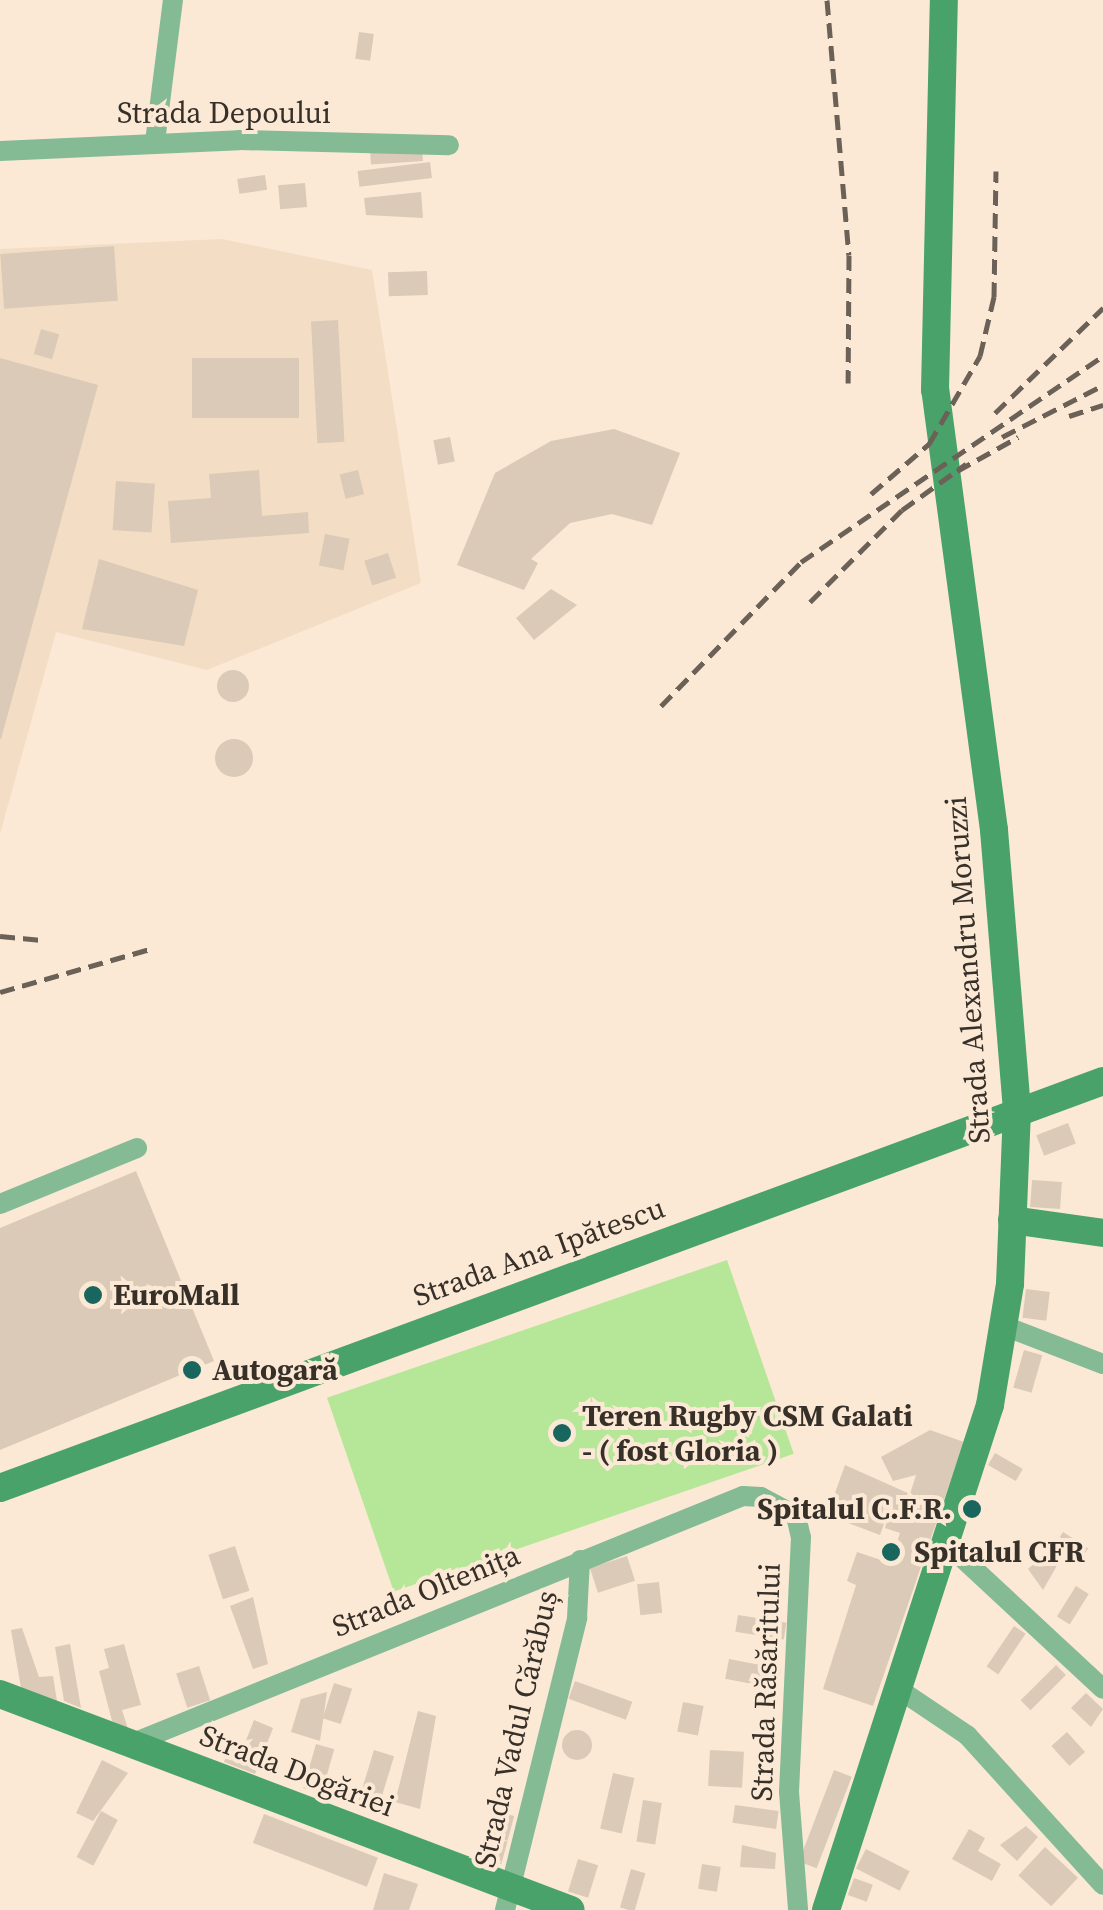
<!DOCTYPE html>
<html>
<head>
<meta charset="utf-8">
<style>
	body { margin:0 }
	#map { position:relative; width:1103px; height:1910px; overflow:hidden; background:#fbe9d6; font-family:"Source Serif 4",serif }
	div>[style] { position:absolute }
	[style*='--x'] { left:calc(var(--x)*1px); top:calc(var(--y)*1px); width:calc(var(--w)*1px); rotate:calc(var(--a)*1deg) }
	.built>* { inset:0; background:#f3ddc4 }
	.green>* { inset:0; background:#b6e697; transform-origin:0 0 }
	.building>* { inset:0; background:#dbcab7; transform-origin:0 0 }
	.round { border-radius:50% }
	.street>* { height:20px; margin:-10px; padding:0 10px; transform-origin:10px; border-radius:10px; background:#84bb94 }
	.secondary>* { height:28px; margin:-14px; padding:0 14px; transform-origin:14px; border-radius:14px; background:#48a269 }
	.rail>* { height:5px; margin-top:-2.5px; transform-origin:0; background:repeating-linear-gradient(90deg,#6b6157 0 15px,transparent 0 23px) }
	.dots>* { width:28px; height:28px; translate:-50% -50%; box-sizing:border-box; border:5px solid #fbe9d6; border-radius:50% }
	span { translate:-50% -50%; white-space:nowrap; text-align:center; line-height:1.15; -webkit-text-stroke:8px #fbe9d6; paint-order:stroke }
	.street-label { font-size:30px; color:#373029 }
	.poi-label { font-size:30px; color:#373029; font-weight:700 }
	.left { translate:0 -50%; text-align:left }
	.right { translate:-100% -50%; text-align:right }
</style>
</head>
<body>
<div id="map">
	<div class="built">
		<i style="clip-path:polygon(222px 239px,372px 270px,421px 583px,207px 670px,56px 632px,0 834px,0 249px)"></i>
	</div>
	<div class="green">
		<i style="left:727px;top:1260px;width:205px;height:423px;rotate:71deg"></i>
	</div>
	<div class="building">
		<i style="left:359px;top:32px;width:15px;height:27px;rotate:8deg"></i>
		<i style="left:422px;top:148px;width:13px;height:52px;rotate:86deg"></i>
		<i style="left:430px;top:162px;width:16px;height:73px;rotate:83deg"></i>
		<i style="left:265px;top:175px;width:15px;height:28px;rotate:82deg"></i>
		<i style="left:305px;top:183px;width:24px;height:27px;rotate:85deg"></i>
		<i style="clip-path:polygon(421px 192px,423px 218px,366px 215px,364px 198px)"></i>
		<i style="left:114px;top:246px;width:55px;height:114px;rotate:86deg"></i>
		<i style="left:427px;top:271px;width:24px;height:39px;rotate:88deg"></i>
		<i style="left:338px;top:320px;width:122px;height:27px;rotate:87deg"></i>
		<i style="left:41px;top:329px;width:19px;height:26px;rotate:16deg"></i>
		<i style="clip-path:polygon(0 358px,98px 385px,1px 739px,0 739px)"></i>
		<i style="left:299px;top:358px;width:60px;height:107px;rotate:90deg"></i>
		<i style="clip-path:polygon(614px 429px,680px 453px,652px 525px,612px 514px,570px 523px,531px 559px,538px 563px,524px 590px,457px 565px,495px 473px,551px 441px)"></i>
		<i style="left:450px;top:437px;width:25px;height:17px;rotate:79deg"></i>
		<i style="clip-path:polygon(259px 470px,262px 516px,308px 512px,309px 533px,171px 543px,168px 501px,211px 498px,209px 474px)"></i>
		<i style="left:358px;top:470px;width:25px;height:19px;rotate:76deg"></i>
		<i style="left:116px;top:481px;width:39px;height:49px;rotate:4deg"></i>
		<i style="left:325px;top:534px;width:25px;height:32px;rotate:11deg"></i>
		<i style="left:388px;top:553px;width:26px;height:25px;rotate:72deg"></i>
		<i style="clip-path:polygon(99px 559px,198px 590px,184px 646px,82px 629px)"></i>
		<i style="clip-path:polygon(551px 589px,577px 605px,534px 640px,516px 618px)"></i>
		<i class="round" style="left:217px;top:670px;width:32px;height:32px"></i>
		<i class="round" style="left:215px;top:739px;width:38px;height:38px"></i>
		<i style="left:1068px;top:1123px;width:22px;height:34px;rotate:69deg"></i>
		<i style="clip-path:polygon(136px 1171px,214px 1361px,0 1450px,0 1228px)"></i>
		<i style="left:1032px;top:1180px;width:30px;height:27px;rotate:4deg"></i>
		<i style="left:1026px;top:1289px;width:24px;height:29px;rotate:7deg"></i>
		<i style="left:1024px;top:1350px;width:19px;height:39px;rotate:16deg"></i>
		<i style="clip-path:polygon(930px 1430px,964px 1442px,873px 1706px,823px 1689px,856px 1585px,847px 1581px,857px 1552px,890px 1563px,900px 1533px,885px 1528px,890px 1507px,880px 1535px,827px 1515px,845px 1465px,910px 1494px,916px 1475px,893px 1481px,881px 1457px)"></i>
		<i style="left:995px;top:1453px;width:32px;height:14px;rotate:30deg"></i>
		<i style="left:1063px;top:1532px;width:30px;height:13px;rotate:33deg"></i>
		<i style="left:235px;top:1546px;width:47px;height:28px;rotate:72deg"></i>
		<i style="clip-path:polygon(1051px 1548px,1063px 1555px,1043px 1590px,1028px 1569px)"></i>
		<i style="left:627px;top:1556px;width:26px;height:39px;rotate:72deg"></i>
		<i style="left:659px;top:1582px;width:31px;height:22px;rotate:84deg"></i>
		<i style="left:1076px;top:1586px;width:15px;height:36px;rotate:32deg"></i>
		<i style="clip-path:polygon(253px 1597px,268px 1664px,253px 1669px,230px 1606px)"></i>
		<i style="left:738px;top:1615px;width:49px;height:17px;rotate:9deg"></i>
		<i style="left:1014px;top:1626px;width:14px;height:49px;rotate:34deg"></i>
		<i style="clip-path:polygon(22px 1628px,39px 1677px,53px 1676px,57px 1701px,21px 1688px,11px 1630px)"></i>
		<i style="clip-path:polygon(70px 1644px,81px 1708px,64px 1701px,55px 1647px)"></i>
		<i style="clip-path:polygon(124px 1644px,141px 1705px,122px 1710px,128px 1729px,112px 1721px,99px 1671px,109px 1668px,104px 1649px)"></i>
		<i style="left:729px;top:1659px;width:53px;height:20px;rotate:11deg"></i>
		<i style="left:1056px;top:1665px;width:14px;height:50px;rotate:45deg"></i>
		<i style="left:199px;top:1666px;width:36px;height:24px;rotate:72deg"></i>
		<i style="left:575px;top:1681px;width:61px;height:19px;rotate:20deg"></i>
		<i style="left:334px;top:1683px;width:19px;height:37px;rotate:18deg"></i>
		<i style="clip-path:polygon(327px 1692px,320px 1741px,291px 1732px,301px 1699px)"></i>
		<i style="clip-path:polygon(1086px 1693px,1103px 1709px,1091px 1727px,1071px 1708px)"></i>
		<i style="left:683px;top:1702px;width:21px;height:30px;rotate:11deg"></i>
		<i style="clip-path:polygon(418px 1711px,436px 1716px,420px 1809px,395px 1802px)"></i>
		<i style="clip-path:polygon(254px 1720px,273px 1728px,255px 1774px,224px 1762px,230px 1746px,242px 1751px)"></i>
		<i class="round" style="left:562px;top:1730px;width:30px;height:30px"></i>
		<i style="left:1067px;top:1732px;width:27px;height:21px;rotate:48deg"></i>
		<i style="left:316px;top:1744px;width:19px;height:46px;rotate:16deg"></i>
		<i style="left:374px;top:1750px;width:21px;height:61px;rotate:17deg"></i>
		<i style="left:710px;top:1750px;width:34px;height:36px;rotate:3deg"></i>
		<i style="clip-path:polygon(102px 1760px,128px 1773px,93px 1821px,76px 1813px)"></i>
		<i style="left:834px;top:1770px;width:19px;height:98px;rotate:21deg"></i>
		<i style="left:613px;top:1773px;width:22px;height:57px;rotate:13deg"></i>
		<i style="left:643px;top:1800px;width:19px;height:42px;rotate:9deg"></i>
		<i style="left:735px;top:1805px;width:44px;height:18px;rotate:8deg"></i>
		<i style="left:492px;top:1810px;width:23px;height:50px;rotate:15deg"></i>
		<i style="left:101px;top:1811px;width:19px;height:52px;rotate:28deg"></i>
		<i style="left:264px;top:1814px;width:122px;height:31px;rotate:21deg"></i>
		<i style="clip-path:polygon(1026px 1826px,1038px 1837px,1017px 1861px,1000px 1845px)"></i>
		<i style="clip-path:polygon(969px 1829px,985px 1838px,978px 1851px,1001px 1864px,992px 1881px,952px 1859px)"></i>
		<i style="clip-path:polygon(742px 1845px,776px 1853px,775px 1869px,740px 1867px)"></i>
		<i style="left:1045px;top:1847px;width:45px;height:39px;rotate:43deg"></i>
		<i style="left:866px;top:1849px;width:49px;height:22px;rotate:27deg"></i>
		<i style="left:578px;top:1859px;width:21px;height:34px;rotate:17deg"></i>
		<i style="left:702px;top:1864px;width:19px;height:25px;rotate:9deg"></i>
		<i style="left:631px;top:1869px;width:15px;height:40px;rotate:16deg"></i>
		<i style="clip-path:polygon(384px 1873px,418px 1884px,409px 1910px,373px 1910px)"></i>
		<i style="left:854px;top:1878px;width:20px;height:18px;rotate:20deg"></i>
	</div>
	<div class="street">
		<i style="--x:155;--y:142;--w:143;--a:-82.8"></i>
		<i style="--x:0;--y:151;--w:239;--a:-2.6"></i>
		<i style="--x:239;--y:140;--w:210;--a:1.4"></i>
		<i style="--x:0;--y:1204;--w:148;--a:-22.2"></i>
		<i style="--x:1007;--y:1327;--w:103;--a:21.1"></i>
		<i style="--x:946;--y:1543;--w:214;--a:42.9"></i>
		<i style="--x:900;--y:1690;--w:81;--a:33.9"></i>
		<i style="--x:967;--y:1735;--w:202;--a:47.8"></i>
		<i style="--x:133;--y:1743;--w:658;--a:-22.04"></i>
		<i style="--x:743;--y:1496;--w:18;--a:3"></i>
		<i style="--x:761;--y:1497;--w:40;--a:28"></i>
		<i style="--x:796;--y:1516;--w:22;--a:77"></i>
		<i style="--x:801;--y:1537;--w:255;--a:92.7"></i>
		<i style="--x:789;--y:1792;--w:118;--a:85.6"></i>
		<i style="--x:505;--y:1910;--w:301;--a:-76.1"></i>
		<i style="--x:577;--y:1618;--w:58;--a:-87"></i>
	</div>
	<div class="secondary">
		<i style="--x:1012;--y:1220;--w:92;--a:8.1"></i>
		<i style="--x:0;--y:1488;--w:1176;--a:-20.25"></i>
		<i style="--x:0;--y:1694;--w:610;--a:20.72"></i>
		<i style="--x:826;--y:1910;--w:531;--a:-72.01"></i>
		<i style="--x:990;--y:1405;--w:123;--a:-80.6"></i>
		<i style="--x:1010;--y:1284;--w:174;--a:-87.7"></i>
		<i style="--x:1017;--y:1110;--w:281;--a:-94.7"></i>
		<i style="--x:994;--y:830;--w:444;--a:-97.6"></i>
		<i style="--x:935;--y:390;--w:390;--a:-88.7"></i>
	</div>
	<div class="rail">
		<i style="--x:827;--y:0;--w:256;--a:85.1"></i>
		<i style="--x:849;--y:255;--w:128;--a:90.4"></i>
		<i style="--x:995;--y:413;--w:151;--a:-44.2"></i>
		<i style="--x:1069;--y:416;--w:36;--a:-18"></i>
		<i style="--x:1002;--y:437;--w:114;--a:-27.2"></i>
		<i style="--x:957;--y:471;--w:70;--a:-29.1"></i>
		<i style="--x:871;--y:494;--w:77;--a:-40.8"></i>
		<i style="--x:929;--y:444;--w:102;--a:-59.9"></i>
		<i style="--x:980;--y:356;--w:61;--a:-76.7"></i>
		<i style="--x:994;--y:297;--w:126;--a:-89.1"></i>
		<i style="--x:810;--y:602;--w:130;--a:-45"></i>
		<i style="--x:902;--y:510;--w:79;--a:-35.7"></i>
		<i style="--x:661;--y:706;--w:201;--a:-45.8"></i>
		<i style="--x:801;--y:562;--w:366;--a:-34.3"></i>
		<i style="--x:0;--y:936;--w:42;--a:5.4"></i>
		<i style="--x:0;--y:992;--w:156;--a:-16"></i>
	</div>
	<div class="dots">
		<i style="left:93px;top:1295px;background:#19665f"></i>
		<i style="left:192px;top:1370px;background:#19665f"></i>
		<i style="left:562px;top:1433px;background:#19665f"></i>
		<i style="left:972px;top:1509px;background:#19665f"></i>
		<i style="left:891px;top:1552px;background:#19665f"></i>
	</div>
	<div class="street-label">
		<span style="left:224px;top:113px">Strada Depoului</span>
		<span style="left:968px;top:970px;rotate:-94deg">Strada Alexandru Moruzzi</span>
		<span style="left:539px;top:1252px;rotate:-20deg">Strada Ana Ipătescu</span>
		<span style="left:426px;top:1591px;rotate:-22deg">Strada Oltenița</span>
		<span style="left:766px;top:1682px;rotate:-88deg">Strada Răsăritului</span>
		<span style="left:516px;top:1729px;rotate:-77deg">Strada Vadul Cărăbuș</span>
		<span style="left:297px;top:1771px;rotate:21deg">Strada Dogăriei</span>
	</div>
	<div class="poi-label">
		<span class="left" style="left:113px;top:1295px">EuroMall</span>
		<span class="left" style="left:212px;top:1370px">Autogară</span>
		<span class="left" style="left:582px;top:1433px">Teren Rugby CSM Galati<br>- ( fost Gloria )</span>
		<span class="right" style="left:952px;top:1509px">Spitalul C.F.R.</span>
		<span class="left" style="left:914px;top:1552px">Spitalul CFR</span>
	</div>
</div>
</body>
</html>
